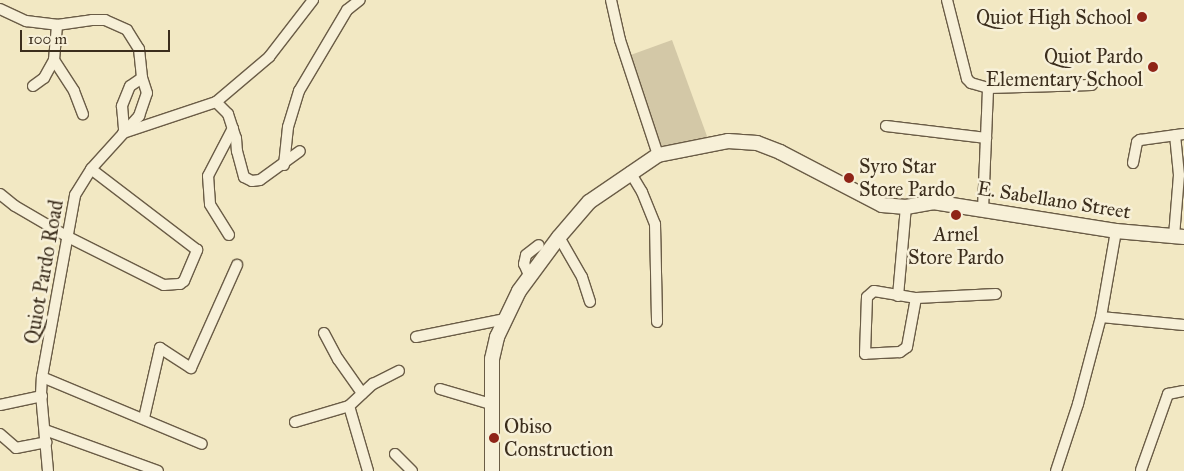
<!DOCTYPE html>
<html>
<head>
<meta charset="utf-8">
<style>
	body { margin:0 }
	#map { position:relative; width:1184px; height:471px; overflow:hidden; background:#f2e8c3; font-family:"IM FELL Great Primer",serif }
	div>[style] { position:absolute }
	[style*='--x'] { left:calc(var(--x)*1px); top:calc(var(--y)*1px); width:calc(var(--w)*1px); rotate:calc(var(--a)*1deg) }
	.green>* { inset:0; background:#d3c8a7; transform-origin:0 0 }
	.roads { filter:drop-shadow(1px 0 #6a5c46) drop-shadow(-1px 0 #6a5c46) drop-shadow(0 1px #6a5c46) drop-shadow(0 -1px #6a5c46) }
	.street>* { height:10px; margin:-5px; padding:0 5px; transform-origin:5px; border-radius:5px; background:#f7f0d8 }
	.secondary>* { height:14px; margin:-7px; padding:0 7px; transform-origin:7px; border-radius:7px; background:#f7f0d8 }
	.dots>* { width:14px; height:14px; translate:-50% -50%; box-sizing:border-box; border:2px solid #f7f0d8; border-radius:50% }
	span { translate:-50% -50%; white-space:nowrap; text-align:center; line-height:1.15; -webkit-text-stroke:5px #f7f0d8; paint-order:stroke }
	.poi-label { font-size:20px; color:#3c2e1d }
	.right { translate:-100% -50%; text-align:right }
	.left { translate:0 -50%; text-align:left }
	.street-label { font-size:20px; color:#3c2e1d }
	.scale { position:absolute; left:20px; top:30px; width:150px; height:22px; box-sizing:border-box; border:2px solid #3c2e1d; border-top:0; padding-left:6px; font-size:15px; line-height:18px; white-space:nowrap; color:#3c2e1d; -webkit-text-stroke:4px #f7f0d8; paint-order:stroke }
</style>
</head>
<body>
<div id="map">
	<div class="green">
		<i style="left:672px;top:40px;width:103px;height:47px;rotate:70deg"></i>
	</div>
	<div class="roads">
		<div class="street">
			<i style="--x:611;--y:0;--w:41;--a:77.3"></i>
			<i style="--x:620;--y:40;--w:121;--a:71.7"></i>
			<i style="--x:947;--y:0;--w:81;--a:75.8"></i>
			<i style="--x:967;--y:79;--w:6;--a:45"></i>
			<i style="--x:971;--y:83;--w:18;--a:16"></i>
			<i style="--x:988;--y:88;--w:104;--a:-1.7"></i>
			<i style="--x:0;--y:9;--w:29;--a:25"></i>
			<i style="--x:26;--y:21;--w:31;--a:7"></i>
			<i style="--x:57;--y:25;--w:35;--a:-8"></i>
			<i style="--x:92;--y:20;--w:13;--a:0"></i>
			<i style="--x:105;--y:20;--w:24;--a:24"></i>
			<i style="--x:127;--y:30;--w:22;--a:58"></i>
			<i style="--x:139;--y:49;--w:29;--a:84"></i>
			<i style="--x:142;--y:78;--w:14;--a:146"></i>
			<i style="--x:130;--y:86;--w:22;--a:112"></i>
			<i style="--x:122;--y:106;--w:24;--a:85"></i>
			<i style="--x:54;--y:60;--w:37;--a:57"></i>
			<i style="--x:74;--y:91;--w:25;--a:69"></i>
			<i style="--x:33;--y:86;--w:14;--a:-36"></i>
			<i style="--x:44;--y:78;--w:21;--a:-61"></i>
			<i style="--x:54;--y:60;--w:35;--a:-85"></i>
			<i style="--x:216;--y:102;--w:17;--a:45"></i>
			<i style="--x:228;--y:114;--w:25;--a:72"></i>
			<i style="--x:236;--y:138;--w:13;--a:86"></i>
			<i style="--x:237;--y:151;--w:27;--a:75"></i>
			<i style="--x:244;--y:177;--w:9;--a:27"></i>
			<i style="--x:252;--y:181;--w:8;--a:-7"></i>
			<i style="--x:260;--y:180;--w:49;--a:-35.9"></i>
			<i style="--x:886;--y:126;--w:101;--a:6.8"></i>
			<i style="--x:123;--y:133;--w:98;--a:-18.4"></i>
			<i style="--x:216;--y:102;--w:70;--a:-40.3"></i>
			<i style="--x:269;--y:57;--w:72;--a:-52.3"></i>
			<i style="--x:1133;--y:163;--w:21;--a:-79"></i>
			<i style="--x:1137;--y:142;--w:4;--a:-34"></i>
			<i style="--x:1140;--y:140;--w:44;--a:-7.8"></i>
			<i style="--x:284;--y:165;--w:38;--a:-84"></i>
			<i style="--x:288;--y:127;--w:38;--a:-73"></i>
			<i style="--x:299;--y:91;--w:94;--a:-59.3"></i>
			<i style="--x:347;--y:10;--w:16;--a:-38"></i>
			<i style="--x:630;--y:172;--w:23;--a:59"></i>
			<i style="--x:642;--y:192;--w:35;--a:68"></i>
			<i style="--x:655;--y:224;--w:98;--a:88.8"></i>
			<i style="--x:0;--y:194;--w:19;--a:39"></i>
			<i style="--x:15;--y:206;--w:61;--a:30.3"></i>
			<i style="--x:68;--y:237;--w:107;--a:26.6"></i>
			<i style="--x:164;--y:285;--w:16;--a:-4"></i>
			<i style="--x:180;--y:284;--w:5;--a:-37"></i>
			<i style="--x:184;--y:281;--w:34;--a:-67"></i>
			<i style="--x:197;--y:250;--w:133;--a:-142.6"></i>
			<i style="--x:983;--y:209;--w:121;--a:-87.6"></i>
			<i style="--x:229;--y:235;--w:36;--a:-122"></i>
			<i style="--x:210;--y:204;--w:28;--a:-94"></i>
			<i style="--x:208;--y:176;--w:54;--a:-62.5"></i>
			<i style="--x:1174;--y:236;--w:61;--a:-85.3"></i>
			<i style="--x:1179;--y:175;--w:40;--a:-95.7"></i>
			<i style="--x:559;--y:237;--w:46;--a:60.1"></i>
			<i style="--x:582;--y:277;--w:26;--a:72"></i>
			<i style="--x:529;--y:275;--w:12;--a:-114"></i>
			<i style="--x:524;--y:264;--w:9;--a:-77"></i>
			<i style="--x:526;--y:255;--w:16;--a:-38"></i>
			<i style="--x:898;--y:296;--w:89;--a:-84.9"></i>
			<i style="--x:916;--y:298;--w:50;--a:100.4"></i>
			<i style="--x:907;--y:347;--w:9;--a:144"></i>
			<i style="--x:900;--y:352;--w:35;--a:177"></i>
			<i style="--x:865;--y:354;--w:57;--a:-88"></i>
			<i style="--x:867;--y:297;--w:9;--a:-41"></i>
			<i style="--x:874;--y:291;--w:43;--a:9.5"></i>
			<i style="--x:916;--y:298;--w:80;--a:-2.9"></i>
			<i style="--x:1101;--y:317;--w:83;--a:5.5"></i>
			<i style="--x:324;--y:333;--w:30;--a:62"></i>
			<i style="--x:338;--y:359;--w:42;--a:54.8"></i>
			<i style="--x:416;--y:337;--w:91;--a:-11.4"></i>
			<i style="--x:42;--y:377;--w:173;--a:22.7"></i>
			<i style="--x:440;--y:389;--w:56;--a:16.5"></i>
			<i style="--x:0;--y:405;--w:43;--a:-12.1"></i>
			<i style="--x:349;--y:406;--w:68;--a:73.7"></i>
			<i style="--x:144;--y:418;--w:72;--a:-77.1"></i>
			<i style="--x:160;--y:348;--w:37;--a:33"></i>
			<i style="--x:191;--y:368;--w:113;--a:-65.9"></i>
			<i style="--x:295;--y:422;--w:56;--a:-16.5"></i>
			<i style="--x:349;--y:406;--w:33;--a:-43"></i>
			<i style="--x:373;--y:384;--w:29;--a:-27"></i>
			<i style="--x:45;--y:430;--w:120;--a:19.9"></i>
			<i style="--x:0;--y:434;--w:21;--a:41"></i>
			<i style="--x:16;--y:448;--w:31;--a:-11"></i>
			<i style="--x:395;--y:454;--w:24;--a:45"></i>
			<i style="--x:1141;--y:470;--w:81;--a:-70.4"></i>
			<i style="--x:1168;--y:394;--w:16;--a:-11"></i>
			<i style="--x:48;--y:471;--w:77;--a:-95.2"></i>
			<i style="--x:41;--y:394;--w:17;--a:-87"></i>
			<i style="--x:42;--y:377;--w:185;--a:-79.7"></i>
			<i style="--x:75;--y:195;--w:31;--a:-58"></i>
			<i style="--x:91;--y:169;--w:72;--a:-47.8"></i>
			<i style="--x:139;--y:116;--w:24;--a:-71"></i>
			<i style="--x:147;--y:93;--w:16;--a:-108"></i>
			<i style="--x:1056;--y:471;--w:71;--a:-71.8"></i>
			<i style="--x:1078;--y:404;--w:90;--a:-75.2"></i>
			<i style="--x:1101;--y:317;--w:87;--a:-80.1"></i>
		</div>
		<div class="secondary">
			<i style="--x:492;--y:471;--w:112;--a:-90"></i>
			<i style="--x:492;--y:359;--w:23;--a:-77"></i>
			<i style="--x:497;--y:337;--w:51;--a:-64.4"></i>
			<i style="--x:519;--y:291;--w:67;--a:-53.5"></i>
			<i style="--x:559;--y:237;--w:46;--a:-49.4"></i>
			<i style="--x:589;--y:202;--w:83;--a:-34.3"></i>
			<i style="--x:658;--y:155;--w:71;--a:-11.3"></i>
			<i style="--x:728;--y:141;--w:29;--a:4"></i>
			<i style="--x:757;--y:143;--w:25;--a:21"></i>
			<i style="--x:780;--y:152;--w:115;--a:27.5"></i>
			<i style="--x:882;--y:205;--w:24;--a:5"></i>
			<i style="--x:906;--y:207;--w:27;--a:-10"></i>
			<i style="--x:933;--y:202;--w:185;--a:9"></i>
			<i style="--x:1116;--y:231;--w:68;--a:5"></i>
		</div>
	</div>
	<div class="dots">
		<i style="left:1142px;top:17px;background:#8f2418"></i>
		<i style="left:1153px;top:67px;background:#8f2418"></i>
		<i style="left:849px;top:178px;background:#8f2418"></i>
		<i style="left:956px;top:215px;background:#8f2418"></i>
		<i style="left:494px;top:438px;background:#8f2418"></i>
	</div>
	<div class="poi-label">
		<span class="right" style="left:1132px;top:17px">Quiot High School</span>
		<span class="right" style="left:1143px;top:68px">Quiot Pardo<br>Elementary School</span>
		<span class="left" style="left:859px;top:178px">Syro Star<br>Store Pardo</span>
		<span style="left:956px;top:246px">Arnel<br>Store Pardo</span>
		<span class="left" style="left:504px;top:438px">Obiso<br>Construction</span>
	</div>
	<div class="street-label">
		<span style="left:1054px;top:200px;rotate:9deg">E. Sabellano Street</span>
		<span style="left:44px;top:272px;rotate:-80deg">Quiot Pardo Road</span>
	</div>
	<div class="scale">100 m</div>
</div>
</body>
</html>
